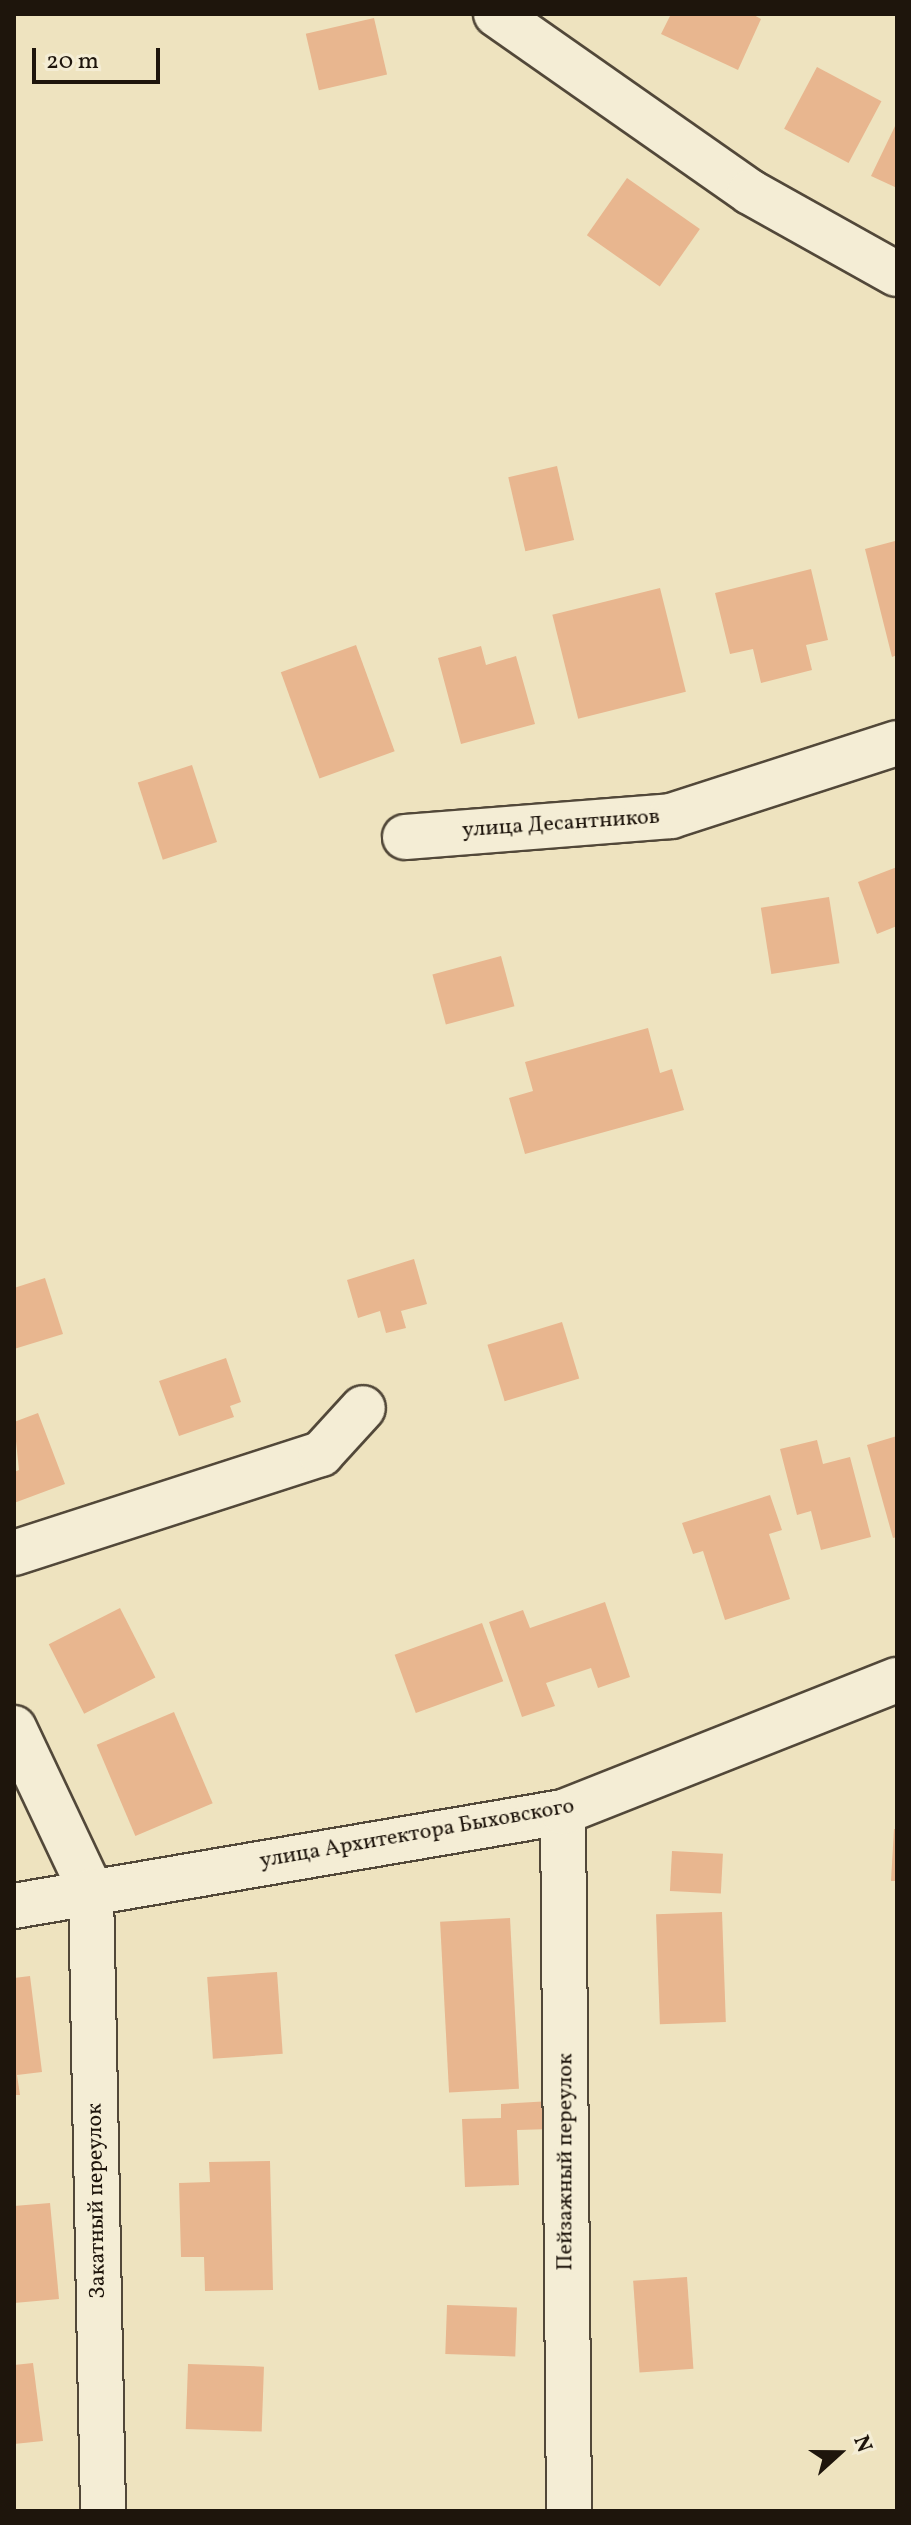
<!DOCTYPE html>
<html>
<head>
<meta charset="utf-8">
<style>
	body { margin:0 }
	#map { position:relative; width:911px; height:2525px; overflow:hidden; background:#eee3bf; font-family:Vollkorn,serif }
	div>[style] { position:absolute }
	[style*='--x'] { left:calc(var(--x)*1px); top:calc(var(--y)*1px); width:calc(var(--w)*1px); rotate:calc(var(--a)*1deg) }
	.building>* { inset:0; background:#e8b68f; transform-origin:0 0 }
	.roads { filter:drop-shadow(2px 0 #524839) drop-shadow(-2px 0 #524839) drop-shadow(0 2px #524839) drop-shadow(0 -2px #524839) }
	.minor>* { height:44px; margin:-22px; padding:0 22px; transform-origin:22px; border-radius:22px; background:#f4edd5 }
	span { translate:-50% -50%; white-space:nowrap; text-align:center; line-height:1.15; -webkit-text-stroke:6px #f4edd5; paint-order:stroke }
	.street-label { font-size:22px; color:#1e150c }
	.frame { position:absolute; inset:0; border:16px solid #1e150c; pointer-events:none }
	.north { position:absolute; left:799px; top:2413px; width:80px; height:80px; -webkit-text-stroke:6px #f4edd5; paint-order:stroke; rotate:69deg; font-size:22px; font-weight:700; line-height:32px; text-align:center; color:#1e150c }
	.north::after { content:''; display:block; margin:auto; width:28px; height:36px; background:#1e150c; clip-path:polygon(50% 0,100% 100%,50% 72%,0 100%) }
	.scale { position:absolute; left:32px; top:48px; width:128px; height:36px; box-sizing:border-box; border:4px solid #1e150c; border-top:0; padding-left:10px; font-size:24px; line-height:28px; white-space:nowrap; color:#1e150c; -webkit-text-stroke:6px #f4edd5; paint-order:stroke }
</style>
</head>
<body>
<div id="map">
	<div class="building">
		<i style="clip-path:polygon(671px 14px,752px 14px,761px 19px,738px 70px,661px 34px)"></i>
		<i style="left:374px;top:18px;width:58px;height:70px;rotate:77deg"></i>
		<i style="left:817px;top:67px;width:73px;height:70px;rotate:28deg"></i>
		<i style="clip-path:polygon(897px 122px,897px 188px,871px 176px)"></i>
		<i style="left:627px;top:178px;width:89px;height:70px;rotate:35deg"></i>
		<i style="left:557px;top:466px;width:76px;height:50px;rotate:77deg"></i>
		<i style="clip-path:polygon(895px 541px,897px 655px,892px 657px,865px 549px)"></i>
		<i style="clip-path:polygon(811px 569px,828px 640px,806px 645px,812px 670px,761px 683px,753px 649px,730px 654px,715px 593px)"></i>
		<i style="left:660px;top:588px;width:107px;height:111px;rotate:76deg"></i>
		<i style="left:356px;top:645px;width:113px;height:80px;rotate:70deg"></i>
		<i style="clip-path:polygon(481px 646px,486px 665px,516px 656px,535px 724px,461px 744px,438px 658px)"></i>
		<i style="left:192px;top:765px;width:81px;height:57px;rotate:72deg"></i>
		<i style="clip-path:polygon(897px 867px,897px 926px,877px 934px,858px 882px)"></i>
		<i style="left:829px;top:897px;width:67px;height:69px;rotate:81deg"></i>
		<i style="left:501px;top:956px;width:52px;height:71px;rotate:75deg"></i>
		<i style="clip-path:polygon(648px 1028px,660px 1073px,672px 1069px,684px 1110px,525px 1154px,509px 1098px,533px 1091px,525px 1062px)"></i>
		<i style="clip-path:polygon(414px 1259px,427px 1304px,401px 1311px,406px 1328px,386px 1333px,380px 1311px,358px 1318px,347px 1280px)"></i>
		<i style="clip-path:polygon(45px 1278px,63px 1334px,14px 1349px,14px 1288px)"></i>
		<i style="left:562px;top:1322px;width:59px;height:78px;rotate:73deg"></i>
		<i style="clip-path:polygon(226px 1358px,241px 1402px,230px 1406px,234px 1417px,179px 1436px,159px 1381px)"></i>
		<i style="clip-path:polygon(38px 1413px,65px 1484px,14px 1503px,14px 1472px,19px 1470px,14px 1422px)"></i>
		<i style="clip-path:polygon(897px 1436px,897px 1537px,893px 1538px,867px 1445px)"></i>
		<i style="clip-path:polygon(817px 1440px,823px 1464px,850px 1457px,871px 1537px,821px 1550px,811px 1511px,797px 1515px,780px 1449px)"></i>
		<i style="clip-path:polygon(770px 1495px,782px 1530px,769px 1534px,790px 1599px,725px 1620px,703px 1551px,693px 1554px,682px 1523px)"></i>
		<i style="clip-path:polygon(605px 1602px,630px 1677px,598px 1688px,591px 1668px,546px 1683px,555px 1706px,522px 1717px,489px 1622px,523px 1610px,530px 1628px)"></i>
		<i style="left:120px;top:1608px;width:78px;height:80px;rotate:63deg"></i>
		<i style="left:482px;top:1623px;width:62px;height:93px;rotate:70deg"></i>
		<i style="left:174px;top:1712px;width:99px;height:84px;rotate:67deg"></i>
		<i style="clip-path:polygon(894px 1829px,897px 1829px,897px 1881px,891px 1881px)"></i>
		<i style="left:672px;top:1851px;width:51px;height:40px;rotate:3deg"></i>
		<i style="left:722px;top:1912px;width:110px;height:66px;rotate:88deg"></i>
		<i style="left:510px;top:1918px;width:171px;height:70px;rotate:87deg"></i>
		<i style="left:277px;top:1972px;width:82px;height:70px;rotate:86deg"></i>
		<i style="clip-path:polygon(30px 1976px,42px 2072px,17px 2075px,20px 2095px,14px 2095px,14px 1978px)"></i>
		<i style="clip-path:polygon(551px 2101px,552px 2129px,517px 2130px,519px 2185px,465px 2187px,462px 2119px,501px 2118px,501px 2104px)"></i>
		<i style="clip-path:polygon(270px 2161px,273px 2290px,205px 2291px,204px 2257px,181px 2257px,179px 2183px,210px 2182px,209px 2162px)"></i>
		<i style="clip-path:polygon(50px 2203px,59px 2299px,14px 2303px,14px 2206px)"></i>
		<i style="left:687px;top:2277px;width:92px;height:54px;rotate:86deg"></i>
		<i style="left:447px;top:2305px;width:70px;height:49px;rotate:2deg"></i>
		<i style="clip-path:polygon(33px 2363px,43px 2441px,14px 2444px,14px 2365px)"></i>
		<i style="left:188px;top:2364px;width:76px;height:65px;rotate:2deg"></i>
	</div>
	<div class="roads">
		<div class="minor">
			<i style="--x:496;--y:14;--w:310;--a:35"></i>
			<i style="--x:750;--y:192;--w:168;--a:29.2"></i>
			<i style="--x:405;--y:837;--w:267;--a:-4.5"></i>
			<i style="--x:671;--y:816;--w:237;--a:-17.9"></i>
			<i style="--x:14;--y:1553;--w:323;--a:-17.9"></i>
			<i style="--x:321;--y:1454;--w:62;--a:-47.6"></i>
			<i style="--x:14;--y:1728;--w:180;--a:64.7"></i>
			<i style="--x:91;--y:1891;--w:620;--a:88.89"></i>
			<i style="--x:563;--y:1812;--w:699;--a:89.51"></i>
			<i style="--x:14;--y:1906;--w:557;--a:-9.72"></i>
			<i style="--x:563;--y:1812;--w:359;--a:-21.6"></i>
		</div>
	</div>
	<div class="street-label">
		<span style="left:561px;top:824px;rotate:-4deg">улица Десантников</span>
		<span style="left:417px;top:1834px;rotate:-10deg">улица Архитектора Быховского</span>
		<span style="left:566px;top:2162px;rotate:-90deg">Пейзажный переулок</span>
		<span style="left:97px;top:2201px;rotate:-91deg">Закатный переулок</span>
	</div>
	<div class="frame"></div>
	<div class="north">N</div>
	<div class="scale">20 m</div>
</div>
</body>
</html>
